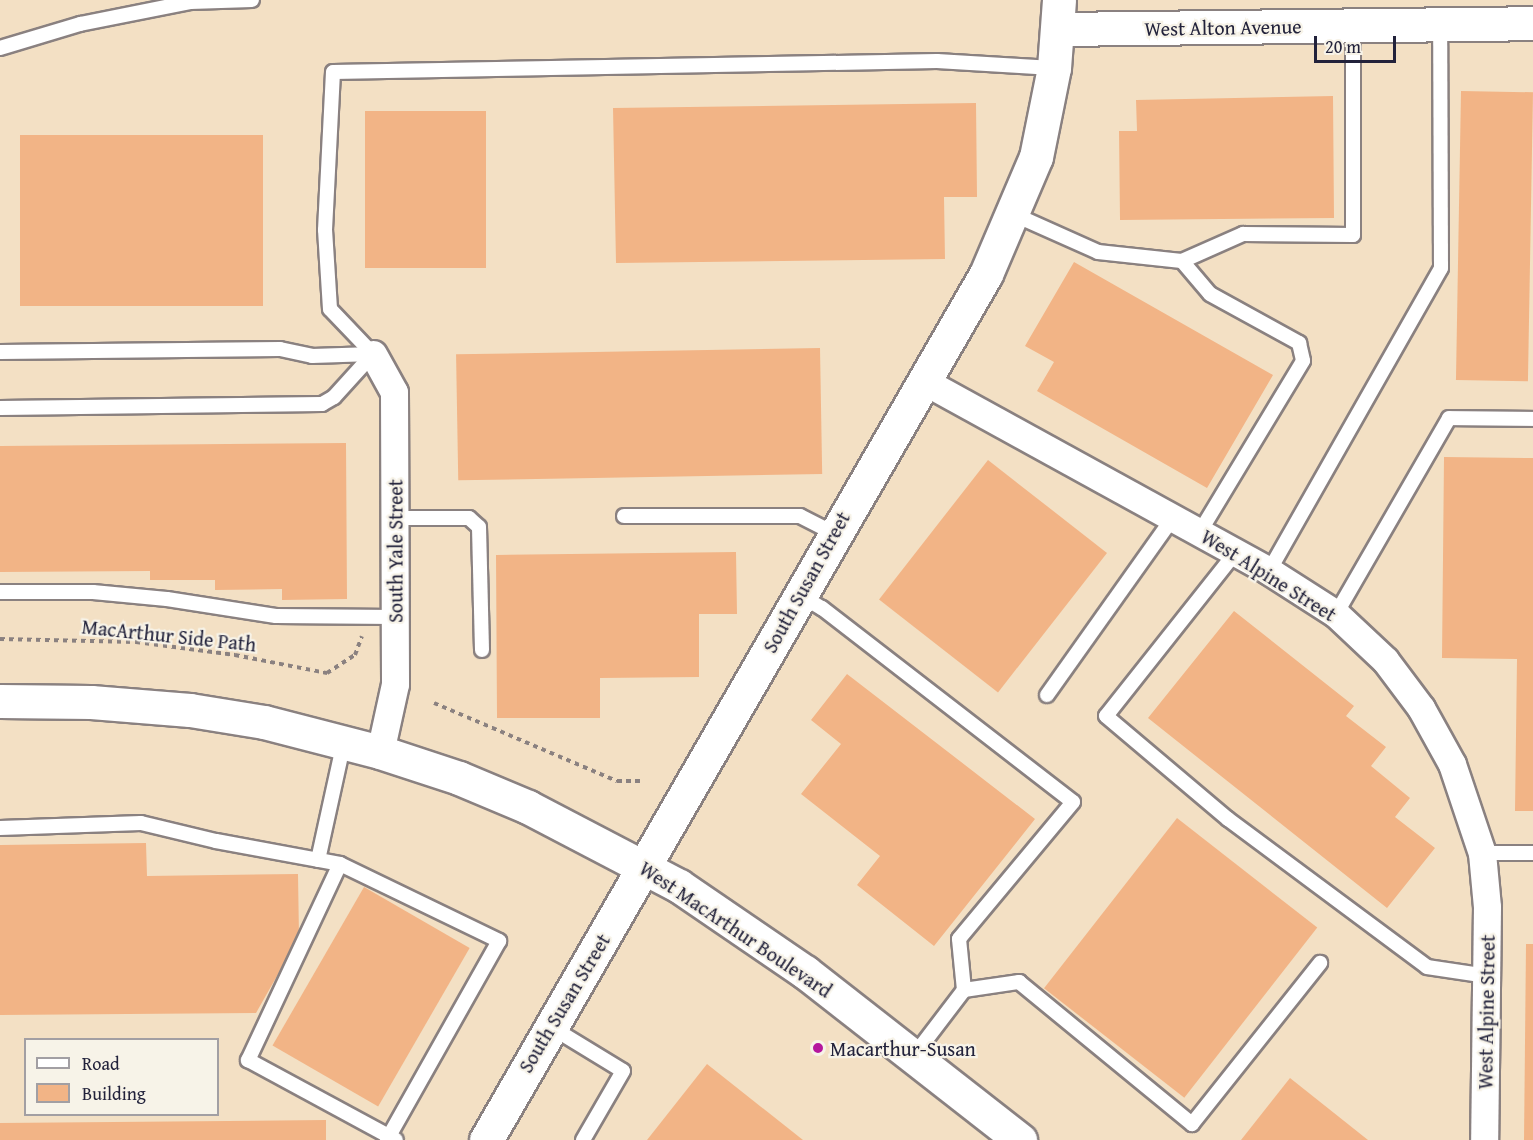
<!DOCTYPE html>
<html>
<head>
<meta charset="utf-8">
<style>
	body { margin:0 }
	#map { position:relative; width:1533px; height:1140px; overflow:hidden; background:#f3e0c4; font-family:"Gentium Book Plus",serif }
	div>[style] { position:absolute }
	[style*='--x'] { left:calc(var(--x)*1px); top:calc(var(--y)*1px); width:calc(var(--w)*1px); rotate:calc(var(--a)*1deg) }
	.building>* { inset:0; background:#f2b486; transform-origin:0 0 }
	.path>* { height:4px; margin-top:-2px; transform-origin:0; background:repeating-linear-gradient(90deg,#8a8180 0 4.5px,transparent 0 9px) }
	.roads { filter:drop-shadow(2px 0 #8a8180) drop-shadow(-2px 0 #8a8180) drop-shadow(0 2px #8a8180) drop-shadow(0 -2px #8a8180) }
	.service>* { height:14px; margin:-7px; padding:0 7px; transform-origin:7px; border-radius:7px; background:#fff }
	.minor>* { height:27px; margin:-13.5px; padding:0 13.5px; transform-origin:13.5px; border-radius:13.5px; background:#fff }
	.tertiary>* { height:33px; margin:-16.5px; padding:0 16.5px; transform-origin:16.5px; border-radius:16.5px; background:#fff }
	.primary>* { height:33px; margin:-16.5px; padding:0 16.5px; transform-origin:16.5px; border-radius:16.5px; background:#fff }
	.dots>* { width:16px; height:16px; translate:-50% -50%; box-sizing:border-box; border:3px solid #f7f3e8; border-radius:50% }
	span { translate:-50% -50%; white-space:nowrap; text-align:center; line-height:1.15; -webkit-text-stroke:4.5px #f7f3e8; paint-order:stroke }
	.street-label { font-size:20px; color:#22223b }
	.poi-label { font-size:20px; color:#22223b }
	.left { translate:0 -50%; text-align:left }
	.legend { position:absolute; left:24px; top:1038px; width:195px; height:78px; box-sizing:border-box; background:#f7f3e8; border:2px solid #a29fa3; margin:0; padding:8px 10px; list-style:none; font-size:18px; color:#22223b }
	.legend li { display:flex; align-items:center; gap:12px; height:30px }
	.legend b { width:30px; border:2px solid #a29fa3 }
	.scale { position:absolute; left:1314px; top:36px; width:82px; height:27px; box-sizing:border-box; border:3px solid #22223b; border-top:0; padding-left:8px; font-size:18px; line-height:21px; white-space:nowrap; color:#22223b; -webkit-text-stroke:4px #f7f3e8; paint-order:stroke }
</style>
</head>
<body>
<div id="map">
	<div class="building">
		<i style="left:1461px;top:91px;width:72px;height:289px;rotate:1deg"></i>
		<i style="clip-path:polygon(1333px 96px,1334px 218px,1120px 220px,1119px 131px,1137px 131px,1136px 100px)"></i>
		<i style="clip-path:polygon(976px 103px,977px 197px,944px 197px,945px 259px,616px 263px,613px 108px)"></i>
		<i style="left:365px;top:111px;width:121px;height:157px"></i>
		<i style="left:263px;top:135px;width:171px;height:243px;rotate:90deg"></i>
		<i style="clip-path:polygon(1074px 262px,1273px 375px,1207px 488px,1037px 391px,1054px 362px,1025px 346px)"></i>
		<i style="left:820px;top:348px;width:126px;height:364px;rotate:89deg"></i>
		<i style="clip-path:polygon(346px 443px,347px 599px,282px 600px,282px 589px,215px 590px,215px 580px,150px 580px,150px 571px,0 572px,0 446px)"></i>
		<i style="clip-path:polygon(1444px 457px,1533px 458px,1533px 811px,1515px 811px,1517px 659px,1442px 658px)"></i>
		<i style="left:988px;top:460px;width:151px;height:177px;rotate:38deg"></i>
		<i style="clip-path:polygon(736px 552px,737px 614px,699px 614px,699px 677px,600px 678px,600px 718px,497px 718px,496px 555px)"></i>
		<i style="clip-path:polygon(1234px 611px,1354px 706px,1346px 716px,1386px 747px,1371px 766px,1410px 798px,1395px 817px,1435px 848px,1387px 908px,1148px 718px)"></i>
		<i style="clip-path:polygon(847px 674px,1035px 819px,934px 946px,857px 885px,880px 856px,801px 794px,841px 744px,811px 720px)"></i>
		<i style="left:1177px;top:818px;width:178px;height:216px;rotate:38deg"></i>
		<i style="clip-path:polygon(146px 843px,147px 876px,298px 874px,299px 937px,256px 1013px,0 1015px,0 845px)"></i>
		<i style="left:364px;top:887px;width:122px;height:183px;rotate:30deg"></i>
		<i style="clip-path:polygon(1526px 944px,1533px 944px,1533px 1140px,1524px 1140px)"></i>
		<i style="clip-path:polygon(707px 1064px,803px 1140px,647px 1140px)"></i>
		<i style="clip-path:polygon(1290px 1078px,1368px 1140px,1241px 1140px)"></i>
		<i style="clip-path:polygon(326px 1120px,326px 1140px,0 1140px,0 1123px)"></i>
	</div>
	<div class="path">
		<i style="--x:0;--y:639;--w:136;--a:1.3"></i>
		<i style="--x:136;--y:642;--w:100;--a:7.5"></i>
		<i style="--x:235;--y:655;--w:94;--a:11.1"></i>
		<i style="--x:327;--y:673;--w:33;--a:-33"></i>
		<i style="--x:355;--y:655;--w:20;--a:-70"></i>
		<i style="--x:434;--y:703;--w:199;--a:23.1"></i>
		<i style="--x:617;--y:781;--w:26;--a:0"></i>
	</div>
	<div class="roads">
		<div class="service">
			<i style="--x:0;--y:48;--w:84;--a:-16.7"></i>
			<i style="--x:80;--y:24;--w:112;--a:-11.3"></i>
			<i style="--x:190;--y:2;--w:62;--a:-1.8"></i>
			<i style="--x:1013;--y:214;--w:93;--a:24.1"></i>
			<i style="--x:1098;--y:252;--w:84;--a:6.1"></i>
			<i style="--x:1182;--y:261;--w:67;--a:-23.9"></i>
			<i style="--x:1243;--y:234;--w:110;--a:0.5"></i>
			<i style="--x:1353;--y:235;--w:209;--a:-90"></i>
			<i style="--x:1182;--y:261;--w:43;--a:49.7"></i>
			<i style="--x:1210;--y:294;--w:102;--a:28.8"></i>
			<i style="--x:1299;--y:343;--w:18;--a:77"></i>
			<i style="--x:1303;--y:361;--w:200;--a:121.1"></i>
			<i style="--x:0;--y:352;--w:280;--a:-0.6"></i>
			<i style="--x:280;--y:349;--w:33;--a:12"></i>
			<i style="--x:312;--y:356;--w:61;--a:-1.9"></i>
			<i style="--x:373;--y:354;--w:62;--a:-133.7"></i>
			<i style="--x:330;--y:309;--w:79;--a:-93.6"></i>
			<i style="--x:325;--y:230;--w:158;--a:-87.1"></i>
			<i style="--x:333;--y:72;--w:604;--a:-1.04"></i>
			<i style="--x:937;--y:61;--w:116;--a:3.5"></i>
			<i style="--x:0;--y:408;--w:322;--a:-0.7"></i>
			<i style="--x:322;--y:404;--w:14;--a:-30"></i>
			<i style="--x:334;--y:397;--w:58;--a:-47.8"></i>
			<i style="--x:624;--y:516;--w:176;--a:0"></i>
			<i style="--x:800;--y:516;--w:38;--a:27"></i>
			<i style="--x:395;--y:518;--w:74;--a:0"></i>
			<i style="--x:469;--y:518;--w:13;--a:42"></i>
			<i style="--x:479;--y:527;--w:123;--a:88.6"></i>
			<i style="--x:1236;--y:552;--w:209;--a:128.4"></i>
			<i style="--x:1106;--y:716;--w:160;--a:40.2"></i>
			<i style="--x:1228;--y:819;--w:248;--a:36.6"></i>
			<i style="--x:1427;--y:967;--w:61;--a:8.5"></i>
			<i style="--x:1269;--y:571;--w:348;--a:-60.4"></i>
			<i style="--x:1441;--y:268;--w:243;--a:-90.2"></i>
			<i style="--x:0;--y:592;--w:93;--a:0"></i>
			<i style="--x:93;--y:592;--w:74;--a:5.4"></i>
			<i style="--x:167;--y:599;--w:110;--a:8.9"></i>
			<i style="--x:276;--y:616;--w:119;--a:0.5"></i>
			<i style="--x:800;--y:595;--w:26;--a:31"></i>
			<i style="--x:822;--y:608;--w:317;--a:37.7"></i>
			<i style="--x:1073;--y:802;--w:178;--a:129.8"></i>
			<i style="--x:959;--y:939;--w:51;--a:84.4"></i>
			<i style="--x:964;--y:990;--w:84;--a:127.3"></i>
			<i style="--x:1336;--y:614;--w:226;--a:-60"></i>
			<i style="--x:1449;--y:418;--w:84;--a:0.7"></i>
			<i style="--x:1047;--y:695;--w:217;--a:-54.6"></i>
			<i style="--x:0;--y:828;--w:141;--a:-2"></i>
			<i style="--x:141;--y:823;--w:77;--a:13.5"></i>
			<i style="--x:216;--y:841;--w:126;--a:10.5"></i>
			<i style="--x:340;--y:864;--w:177;--a:25.8"></i>
			<i style="--x:499;--y:941;--w:228;--a:119.4"></i>
			<i style="--x:1482;--y:853;--w:51;--a:0"></i>
			<i style="--x:318;--y:860;--w:121;--a:-77.6"></i>
			<i style="--x:340;--y:864;--w:217;--a:115.1"></i>
			<i style="--x:248;--y:1060;--w:168;--a:28.4"></i>
			<i style="--x:964;--y:990;--w:56;--a:-8.3"></i>
			<i style="--x:1019;--y:982;--w:224;--a:39.4"></i>
			<i style="--x:1192;--y:1124;--w:206;--a:-51.5"></i>
			<i style="--x:551;--y:1027;--w:84;--a:31.4"></i>
			<i style="--x:623;--y:1071;--w:80;--a:120.1"></i>
		</div>
		<div class="minor">
			<i style="--x:373;--y:354;--w:43;--a:61.1"></i>
			<i style="--x:394;--y:392;--w:292;--a:89.8"></i>
			<i style="--x:395;--y:684;--w:70;--a:102.4"></i>
			<i style="--x:922;--y:380;--w:396;--a:28.8"></i>
			<i style="--x:1269;--y:571;--w:80;--a:32.7"></i>
			<i style="--x:1336;--y:614;--w:67;--a:43.2"></i>
			<i style="--x:1385;--y:660;--w:60;--a:53.1"></i>
			<i style="--x:1421;--y:708;--w:64;--a:61"></i>
			<i style="--x:1452;--y:764;--w:94;--a:71.4"></i>
			<i style="--x:1482;--y:853;--w:54;--a:84.7"></i>
			<i style="--x:1487;--y:907;--w:233;--a:90.7"></i>
		</div>
		<div class="tertiary">
			<i style="--x:1058;--y:29;--w:475;--a:-0.7"></i>
			<i style="--x:486;--y:1140;--w:1000;--a:-60"></i>
			<i style="--x:986;--y:274;--w:127;--a:-66.9"></i>
			<i style="--x:1036;--y:157;--w:91;--a:-78.6"></i>
			<i style="--x:1054;--y:68;--w:68;--a:-85.8"></i>
		</div>
		<div class="primary">
			<i style="--x:0;--y:701;--w:91;--a:0.6"></i>
			<i style="--x:91;--y:702;--w:99;--a:4.6"></i>
			<i style="--x:190;--y:710;--w:75;--a:9.2"></i>
			<i style="--x:264;--y:722;--w:120;--a:14.5"></i>
			<i style="--x:380;--y:752;--w:83;--a:18.2"></i>
			<i style="--x:459;--y:778;--w:75;--a:22.8"></i>
			<i style="--x:528;--y:807;--w:170;--a:27.6"></i>
			<i style="--x:679;--y:886;--w:153;--a:34.3"></i>
			<i style="--x:805;--y:972;--w:273;--a:38"></i>
		</div>
	</div>
	<div class="dots">
		<i style="left:818px;top:1048px;background:#b5179e"></i>
	</div>
	<div class="street-label">
		<span style="left:1223px;top:27px;rotate:-1deg">West Alton Avenue</span>
		<span style="left:395px;top:551px;rotate:-90deg">South Yale Street</span>
		<span style="left:1269px;top:575px;rotate:32deg">West Alpine Street</span>
		<span style="left:806px;top:582px;rotate:-61deg">South Susan Street</span>
		<span style="left:169px;top:635px;rotate:6deg">MacArthur Side Path</span>
		<span style="left:736px;top:929px;rotate:34deg">West MacArthur Boulevard</span>
		<span style="left:564px;top:1003px;rotate:-59deg">South Susan Street</span>
		<span style="left:1486px;top:1012px;rotate:-89deg">West Alpine Street</span>
	</div>
	<div class="poi-label">
		<span class="left" style="left:830px;top:1048px">Macarthur-Susan</span>
	</div>
	<ul class="legend">
	<li><b style="height:8px;background:#fff"></b>Road</li>
	<li><b style="height:16px;background:#f2b486"></b>Building</li>
	</ul>
	<div class="scale">20 m</div>
</div>
</body>
</html>
